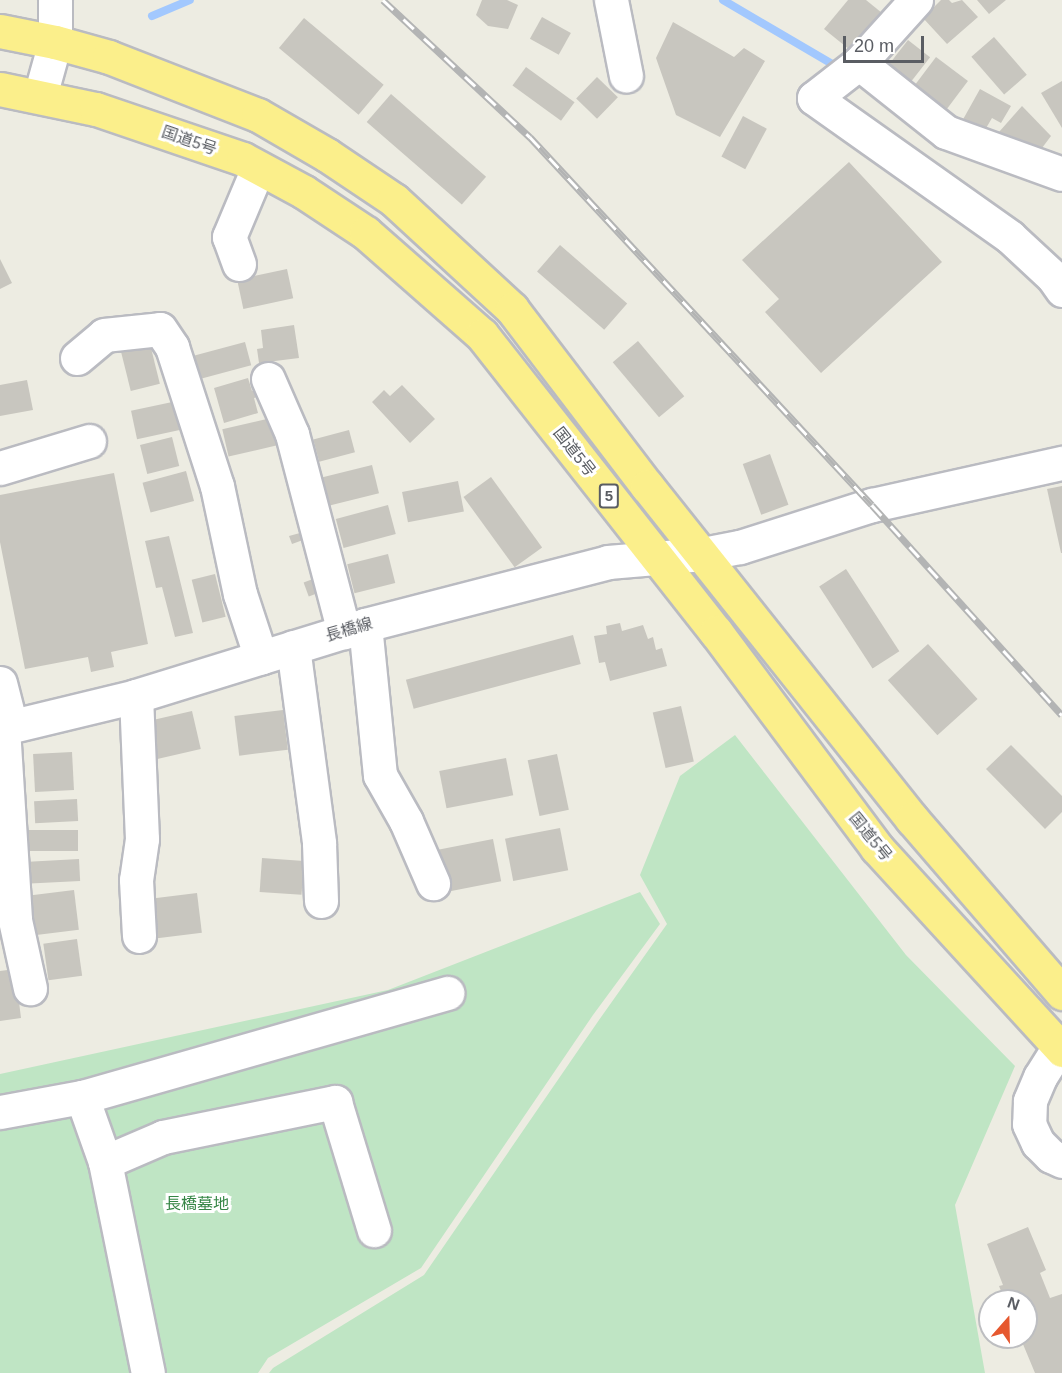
<!DOCTYPE html>
<html>
<head>
<meta charset="utf-8">
<style>
	body { margin:0 }
	#map { position:relative; width:1062px; height:1373px; overflow:hidden; background:#edece2; font-family:Arial,"Noto Sans JP",sans-serif }
	div>[style] { position:absolute }
	[style*='--x'] { left:calc(var(--x)*1px); top:calc(var(--y)*1px); width:calc(var(--w)*1px); rotate:calc(var(--a)*1deg) }
	.green>* { inset:0; background:#bfe5c4 }
	.stream>* { height:8px; margin:-4px; padding:0 4px; transform-origin:4px; border-radius:4px; background:#a2c8fe }
	.building>* { inset:0; background:#c8c6bf; transform-origin:0 0 }
	.roads { filter:drop-shadow(2px 0 #babbc1) drop-shadow(-2px 0 #babbc1) drop-shadow(0 2px #babbc1) drop-shadow(0 -2px #babbc1) }
	.minor>* { height:33px; margin:-16.5px; padding:0 16.5px; transform-origin:16.5px; border-radius:16.5px; background:#fff }
	.highway>* { height:33px; margin:-16.5px; padding:0 16.5px; transform-origin:16.5px; border-radius:16.5px; background:#fbef8b }
	.rail>* { height:7px; margin-top:-3.5px; transform-origin:0; background:repeating-linear-gradient(90deg,#fff 0 14px,#b3b4b4 0 28px); box-sizing:border-box; border-block:2px solid #b3b4b4 }
	span { translate:-50% -50%; white-space:nowrap; text-align:center; line-height:1.15; -webkit-text-stroke:6px #fff; paint-order:stroke }
	.shield-label span { padding:2px 4px; background:#fff; border:2px solid; border-radius:4px; -webkit-text-stroke-width:0 }
	.shield-label { font-size:15px; color:#5a5d63; font-weight:700 }
	.street-label { font-size:16px; color:#5a5d63 }
	.park-label { font-size:16px; color:#368646 }
	.north { position:absolute; left:978px; top:1289px; width:60px; height:60px; box-sizing:border-box; background:#fff; border:2px solid #bdbec1; border-radius:50%; rotate:20deg; font-size:16px; font-weight:700; line-height:24px; text-align:center; color:#5a5d63 }
	.north::after { content:''; display:block; margin:auto; width:21px; height:27px; background:#e6582f; clip-path:polygon(50% 0,100% 100%,50% 72%,0 100%) }
	.scale { position:absolute; left:843px; top:36px; width:81px; height:27px; box-sizing:border-box; border:3px solid #5a5d63; border-top:0; padding-left:8px; font-size:18px; line-height:21px; white-space:nowrap; color:#5a5d63; -webkit-text-stroke:4px #fff; paint-order:stroke }
</style>
</head>
<body>
<div id="map">
	<div class="green">
		<i style="clip-path:polygon(735px 735px,906px 955px,1015px 1066px,955px 1205px,985px 1373px,269px 1373px,273px 1368px,424px 1275px,599px 1020px,667px 924px,640px 875px,680px 776px)"></i>
		<i style="clip-path:polygon(640px 892px,660px 924px,593px 1015px,421px 1268px,268px 1358px,258px 1373px,0 1373px,0 1074px,388px 990px)"></i>
	</div>
	<div class="stream">
		<i style="--x:723;--y:0;--w:134;--a:30.4"></i>
		<i style="--x:152;--y:16;--w:41;--a:-22.8"></i>
	</div>
	<div class="building">
		<i style="clip-path:polygon(482px 0,507px 0,518px 5px,508px 29px,488px 26px,476px 15px)"></i>
		<i style="clip-path:polygon(848px 0,866px 0,882px 13px,855px 54px,824px 29px)"></i>
		<i style="clip-path:polygon(941px 0,949px 0,952px 3px,962px 0,978px 17px,947px 44px,923px 18px)"></i>
		<i style="clip-path:polygon(977px 0,1006px 0,989px 14px)"></i>
		<i style="left:542px;top:17px;width:33px;height:25px;rotate:29deg"></i>
		<i style="left:304px;top:18px;width:104px;height:39px;rotate:40deg"></i>
		<i style="clip-path:polygon(673px 22px,734px 57px,744px 48px,765px 61px,720px 137px,676px 115px,656px 58px)"></i>
		<i style="left:994px;top:37px;width:50px;height:30px;rotate:49deg"></i>
		<i style="left:908px;top:40px;width:28px;height:31px;rotate:38deg"></i>
		<i style="left:936px;top:57px;width:40px;height:36px;rotate:37deg"></i>
		<i style="left:526px;top:67px;width:60px;height:23px;rotate:36deg"></i>
		<i style="left:597px;top:77px;width:29px;height:30px;rotate:44deg"></i>
		<i style="clip-path:polygon(1062px 81px,1062px 128px,1041px 93px)"></i>
		<i style="clip-path:polygon(980px 89px,1011px 106px,1001px 123px,992px 118px,982px 135px,961px 123px)"></i>
		<i style="left:391px;top:94px;width:126px;height:37px;rotate:41deg"></i>
		<i style="clip-path:polygon(1022px 106px,1051px 136px,1039px 152px,1026px 152px,999px 132px)"></i>
		<i style="left:743px;top:116px;width:27px;height:46px;rotate:28deg"></i>
		<i style="clip-path:polygon(849px 162px,942px 262px,821px 373px,765px 312px,779px 299px,742px 260px)"></i>
		<i style="left:560px;top:245px;width:89px;height:35px;rotate:41deg"></i>
		<i style="clip-path:polygon(0 259px,12px 283px,0 289px)"></i>
		<i style="left:287px;top:269px;width:30px;height:51px;rotate:78deg"></i>
		<i style="clip-path:polygon(294px 325px,299px 358px,259px 363px,257px 349px,263px 348px,261px 330px)"></i>
		<i style="left:149px;top:340px;width:45px;height:30px;rotate:76deg"></i>
		<i style="left:638px;top:341px;width:72px;height:33px;rotate:50deg"></i>
		<i style="left:245px;top:342px;width:24px;height:57px;rotate:75deg"></i>
		<i style="clip-path:polygon(248px 378px,252px 391px,262px 388px,264px 395px,254px 398px,258px 413px,224px 423px,214px 388px)"></i>
		<i style="clip-path:polygon(27px 380px,33px 410px,0 416px,0 385px)"></i>
		<i style="clip-path:polygon(402px 385px,435px 419px,410px 443px,372px 402px,384px 390px,390px 396px)"></i>
		<i style="left:177px;top:401px;width:29px;height:47px;rotate:78deg"></i>
		<i style="left:271px;top:418px;width:28px;height:50px;rotate:77deg"></i>
		<i style="left:349px;top:430px;width:23px;height:37px;rotate:75deg"></i>
		<i style="left:172px;top:437px;width:30px;height:33px;rotate:76deg"></i>
		<i style="left:770px;top:454px;width:54px;height:29px;rotate:70deg"></i>
		<i style="left:372px;top:465px;width:29px;height:55px;rotate:76deg"></i>
		<i style="left:186px;top:471px;width:31px;height:45px;rotate:75deg"></i>
		<i style="clip-path:polygon(114px 473px,148px 644px,111px 652px,114px 667px,91px 672px,88px 657px,25px 669px,0 542px,0 495px)"></i>
		<i style="left:491px;top:477px;width:87px;height:34px;rotate:54deg"></i>
		<i style="left:458px;top:481px;width:31px;height:57px;rotate:79deg"></i>
		<i style="clip-path:polygon(1062px 486px,1062px 553px,1061px 553px,1047px 489px)"></i>
		<i style="left:388px;top:505px;width:30px;height:54px;rotate:75deg"></i>
		<i style="clip-path:polygon(300px 533px,303px 540px,292px 544px,289px 536px)"></i>
		<i style="clip-path:polygon(169px 536px,193px 633px,175px 637px,162px 587px,156px 588px,145px 541px)"></i>
		<i style="left:388px;top:554px;width:30px;height:42px;rotate:76deg"></i>
		<i style="left:846px;top:569px;width:98px;height:32px;rotate:57deg"></i>
		<i style="left:215px;top:574px;width:44px;height:24px;rotate:76deg"></i>
		<i style="left:313px;top:579px;width:15px;height:10px;rotate:70deg"></i>
		<i style="clip-path:polygon(620px 623px,622px 631px,643px 625px,648px 639px,653px 637px,656px 650px,662px 648px,667px 666px,610px 681px,605px 662px,599px 663px,594px 636px,607px 634px,606px 626px)"></i>
		<i style="left:573px;top:635px;width:30px;height:173px;rotate:75deg"></i>
		<i style="left:928px;top:644px;width:74px;height:54px;rotate:48deg"></i>
		<i style="left:681px;top:706px;width:57px;height:29px;rotate:77deg"></i>
		<i style="left:283px;top:710px;width:40px;height:49px;rotate:83deg"></i>
		<i style="left:192px;top:711px;width:39px;height:49px;rotate:77deg"></i>
		<i style="clip-path:polygon(1011px 745px,1062px 796px,1062px 812px,1045px 829px,986px 769px)"></i>
		<i style="left:72px;top:752px;width:38px;height:39px;rotate:87deg"></i>
		<i style="left:557px;top:754px;width:57px;height:30px;rotate:78deg"></i>
		<i style="left:506px;top:758px;width:38px;height:68px;rotate:79deg"></i>
		<i style="left:77px;top:799px;width:22px;height:43px;rotate:87deg"></i>
		<i style="left:560px;top:828px;width:43px;height:56px;rotate:79deg"></i>
		<i style="left:78px;top:830px;width:21px;height:55px;rotate:90deg"></i>
		<i style="left:493px;top:839px;width:43px;height:56px;rotate:79deg"></i>
		<i style="left:262px;top:858px;width:42px;height:34px;rotate:4deg"></i>
		<i style="left:79px;top:859px;width:22px;height:55px;rotate:87deg"></i>
		<i style="left:74px;top:890px;width:40px;height:49px;rotate:83deg"></i>
		<i style="left:197px;top:893px;width:40px;height:49px;rotate:83deg"></i>
		<i style="left:77px;top:939px;width:37px;height:34px;rotate:82deg"></i>
		<i style="clip-path:polygon(15px 969px,21px 1018px,0 1021px,0 971px)"></i>
		<i style="clip-path:polygon(1028px 1227px,1046px 1270px,1040px 1273px,1050px 1298px,1062px 1294px,1062px 1373px,1035px 1373px,1020px 1337px,1026px 1337px,1026px 1301px,1005px 1301px,999px 1286px,1003px 1285px,987px 1244px)"></i>
	</div>
	<div class="roads">
		<div class="minor">
			<i style="--x:611;--y:0;--w:77;--a:78.8"></i>
			<i style="--x:916;--y:0;--w:85;--a:132.1"></i>
			<i style="--x:859;--y:63;--w:57;--a:142.1"></i>
			<i style="--x:814;--y:98;--w:240;--a:35.3"></i>
			<i style="--x:1010;--y:237;--w:59;--a:42.9"></i>
			<i style="--x:1053;--y:277;--w:16;--a:55"></i>
			<i style="--x:859;--y:63;--w:111;--a:38.4"></i>
			<i style="--x:946;--y:132;--w:123;--a:19.9"></i>
			<i style="--x:40;--y:96;--w:56;--a:-74.5"></i>
			<i style="--x:55;--y:42;--w:42;--a:-90"></i>
			<i style="--x:239;--y:264;--w:29;--a:-110"></i>
			<i style="--x:229;--y:237;--w:75;--a:-67.2"></i>
			<i style="--x:77;--y:358;--w:35;--a:-40"></i>
			<i style="--x:104;--y:335;--w:56;--a:-6.1"></i>
			<i style="--x:160;--y:329;--w:22;--a:56"></i>
			<i style="--x:172;--y:347;--w:146;--a:72.1"></i>
			<i style="--x:217;--y:486;--w:110;--a:78"></i>
			<i style="--x:240;--y:594;--w:67;--a:71.8"></i>
			<i style="--x:268;--y:379;--w:60;--a:66.4"></i>
			<i style="--x:292;--y:434;--w:205;--a:75.3"></i>
			<i style="--x:0;--y:468;--w:93;--a:-16.9"></i>
			<i style="--x:365;--y:625;--w:151;--a:84.3"></i>
			<i style="--x:380;--y:775;--w:53;--a:60.5"></i>
			<i style="--x:406;--y:821;--w:68;--a:66.5"></i>
			<i style="--x:293;--y:647;--w:198;--a:82.4"></i>
			<i style="--x:319;--y:843;--w:58;--a:88"></i>
			<i style="--x:0;--y:683;--w:44;--a:75.7"></i>
			<i style="--x:136;--y:696;--w:143;--a:87.6"></i>
			<i style="--x:142;--y:839;--w:41;--a:98.3"></i>
			<i style="--x:136;--y:880;--w:56;--a:86.9"></i>
			<i style="--x:3;--y:728;--w:192;--a:86.4"></i>
			<i style="--x:15;--y:920;--w:70;--a:77.6"></i>
			<i style="--x:0;--y:729;--w:140;--a:-13.6"></i>
			<i style="--x:136;--y:696;--w:240;--a:-17.2"></i>
			<i style="--x:365;--y:625;--w:251;--a:-14.5"></i>
			<i style="--x:608;--y:562;--w:95;--a:-4.8"></i>
			<i style="--x:703;--y:554;--w:38;--a:-11"></i>
			<i style="--x:740;--y:547;--w:139;--a:-17.7"></i>
			<i style="--x:872;--y:505;--w:195;--a:-12.5"></i>
			<i style="--x:1062;--y:1042;--w:41;--a:122.2"></i>
			<i style="--x:1040;--y:1077;--w:26;--a:113"></i>
			<i style="--x:1030;--y:1101;--w:23;--a:92"></i>
			<i style="--x:1029;--y:1124;--w:21;--a:65"></i>
			<i style="--x:1038;--y:1143;--w:18;--a:45"></i>
			<i style="--x:1051;--y:1156;--w:12;--a:24"></i>
			<i style="--x:82;--y:1097;--w:69;--a:70.5"></i>
			<i style="--x:105;--y:1162;--w:215;--a:78.5"></i>
			<i style="--x:0;--y:1112;--w:83;--a:-10.4"></i>
			<i style="--x:82;--y:1097;--w:380;--a:-15.9"></i>
			<i style="--x:105;--y:1162;--w:63;--a:-23.3"></i>
			<i style="--x:163;--y:1137;--w:176;--a:-11.5"></i>
			<i style="--x:335;--y:1102;--w:134;--a:73.1"></i>
		</div>
		<div class="highway">
			<i style="--x:0;--y:31;--w:56;--a:11.3"></i>
			<i style="--x:55;--y:42;--w:56;--a:15.5"></i>
			<i style="--x:109;--y:57;--w:160;--a:21.3"></i>
			<i style="--x:258;--y:115;--w:80;--a:30.1"></i>
			<i style="--x:327;--y:155;--w:81;--a:33.9"></i>
			<i style="--x:394;--y:200;--w:161;--a:42.7"></i>
			<i style="--x:512;--y:309;--w:223;--a:52.7"></i>
			<i style="--x:647;--y:486;--w:426;--a:51.5"></i>
			<i style="--x:912;--y:819;--w:230;--a:49.2"></i>
			<i style="--x:0;--y:89;--w:98;--a:11.8"></i>
			<i style="--x:96;--y:109;--w:155;--a:18.8"></i>
			<i style="--x:243;--y:159;--w:69;--a:28.4"></i>
			<i style="--x:304;--y:192;--w:74;--a:33.5"></i>
			<i style="--x:366;--y:233;--w:154;--a:41.3"></i>
			<i style="--x:482;--y:335;--w:378;--a:51.8"></i>
			<i style="--x:716;--y:632;--w:269;--a:53.3"></i>
			<i style="--x:877;--y:848;--w:274;--a:47.5"></i>
		</div>
	</div>
	<div class="rail">
		<i style="--x:383;--y:0;--w:201;--a:43"></i>
		<i style="--x:530;--y:137;--w:502;--a:47.1"></i>
		<i style="--x:872;--y:505;--w:283;--a:47.9"></i>
	</div>
	<div class="shield-label">
		<span style="left:609px;top:496px">5</span>
	</div>
	<div class="street-label">
		<span style="left:189px;top:141px;rotate:19deg">国道5号</span>
		<span style="left:574px;top:452px;rotate:52deg">国道5号</span>
		<span style="left:349px;top:630px;rotate:-16deg">長橋線</span>
		<span style="left:870px;top:837px;rotate:51deg">国道5号</span>
	</div>
	<div class="park-label">
		<span style="left:197px;top:1204px">長橋墓地</span>
	</div>
	<div class="north">N</div>
	<div class="scale">20 m</div>
</div>
</body>
</html>
